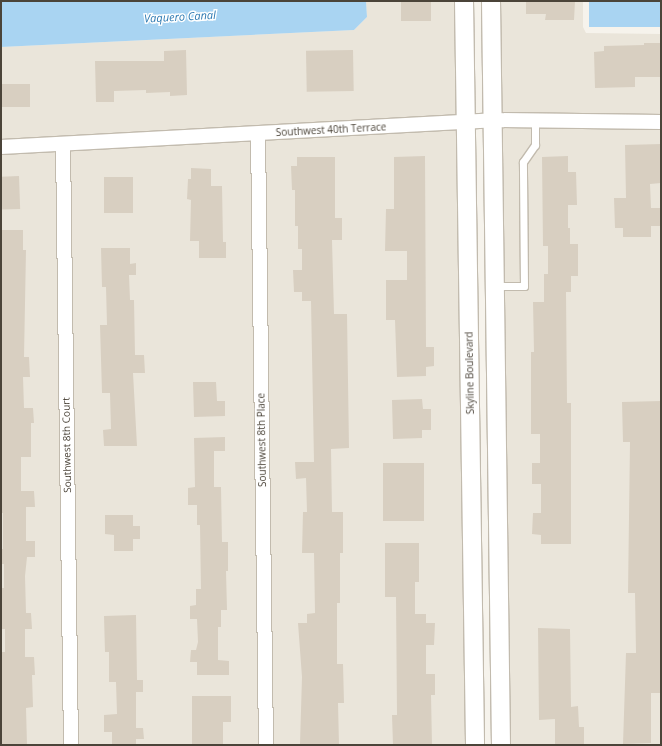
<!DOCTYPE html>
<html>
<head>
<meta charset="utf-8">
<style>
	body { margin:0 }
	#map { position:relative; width:662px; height:746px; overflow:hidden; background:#f6f3ec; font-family:"Open Sans",sans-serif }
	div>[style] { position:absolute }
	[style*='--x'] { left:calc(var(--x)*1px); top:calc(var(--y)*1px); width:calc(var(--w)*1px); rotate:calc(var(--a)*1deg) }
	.residential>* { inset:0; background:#eae5da }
	.water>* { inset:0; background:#a9d4f2; transform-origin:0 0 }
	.building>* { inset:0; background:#d8cfc1; transform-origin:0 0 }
	.roads { filter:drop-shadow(1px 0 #c2bbae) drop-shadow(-1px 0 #c2bbae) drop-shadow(0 1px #c2bbae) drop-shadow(0 -1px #c2bbae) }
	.service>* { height:7px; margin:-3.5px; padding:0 3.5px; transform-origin:3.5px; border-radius:3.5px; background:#fff }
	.minor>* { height:14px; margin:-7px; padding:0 7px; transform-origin:7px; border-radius:7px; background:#fff }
	.tertiary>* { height:18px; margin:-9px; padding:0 9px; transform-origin:9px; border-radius:9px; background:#fff }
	span { translate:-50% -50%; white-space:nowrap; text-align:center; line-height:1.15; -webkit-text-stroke:3px #fff; paint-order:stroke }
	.street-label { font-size:10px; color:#4b4439 }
	.water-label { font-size:11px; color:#2e7ab2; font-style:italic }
	.frame { position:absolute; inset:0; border:2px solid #4b4439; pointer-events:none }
</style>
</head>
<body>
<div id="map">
	<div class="residential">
		<i style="clip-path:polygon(366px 1px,457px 1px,468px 745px,1px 745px,1px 47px,354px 30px,367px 17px)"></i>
		<i style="clip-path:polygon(498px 1px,583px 1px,583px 27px,586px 33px,661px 34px,661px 745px,508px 745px)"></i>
	</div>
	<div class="water">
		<i style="clip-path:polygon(1px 1px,366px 1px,367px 17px,354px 30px,1px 47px)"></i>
		<i style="left:589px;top:1px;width:72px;height:26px"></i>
	</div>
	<div class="building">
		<i style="left:401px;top:1px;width:30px;height:20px"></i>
		<i style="clip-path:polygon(526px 1px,575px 1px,574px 20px,545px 20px,546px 14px,526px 14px)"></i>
		<i style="clip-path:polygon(644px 43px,661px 43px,661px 77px,635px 77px,635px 87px,595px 88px,594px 52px,604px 51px,604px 46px,644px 45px)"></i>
		<i style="clip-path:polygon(186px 50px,187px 95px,170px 96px,170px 92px,146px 93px,146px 90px,114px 91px,114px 102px,96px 102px,95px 61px,164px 61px,164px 51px)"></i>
		<i style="left:353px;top:50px;width:41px;height:47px;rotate:89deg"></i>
		<i style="left:1px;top:84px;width:29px;height:23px"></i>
		<i style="clip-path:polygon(661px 144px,661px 183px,650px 184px,651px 208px,661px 208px,661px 226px,651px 226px,651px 237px,623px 237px,623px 228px,615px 228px,614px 198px,626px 198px,625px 145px)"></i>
		<i style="clip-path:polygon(425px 156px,426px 347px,434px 347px,434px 366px,426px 367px,426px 376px,397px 377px,395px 320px,386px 320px,386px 280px,407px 280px,407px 251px,385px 251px,386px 209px,394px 209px,394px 157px)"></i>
		<i style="clip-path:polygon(568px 156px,568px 172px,576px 172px,577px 205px,568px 205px,568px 228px,570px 228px,570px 244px,578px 244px,578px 276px,571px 276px,571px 292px,566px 292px,567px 403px,571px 403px,571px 544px,541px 544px,541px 535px,532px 534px,533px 513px,541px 513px,541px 484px,532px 484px,532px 463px,540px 463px,540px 434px,531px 434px,531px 352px,534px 352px,533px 302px,544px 302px,544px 274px,548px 274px,548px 246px,543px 246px,542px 157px)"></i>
		<i style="clip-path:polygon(297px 157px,335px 157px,335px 218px,342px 218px,342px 240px,332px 240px,334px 314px,347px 314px,349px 448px,331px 449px,332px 512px,343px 512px,343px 553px,340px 553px,340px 603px,337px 603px,337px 664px,343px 664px,344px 703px,338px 703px,339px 745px,300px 744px,302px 677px,298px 623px,307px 623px,307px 614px,315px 613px,314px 553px,302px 553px,303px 512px,307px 512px,306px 478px,296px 479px,295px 462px,314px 462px,311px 301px,302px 301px,302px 292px,294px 292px,293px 270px,302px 270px,302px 249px,298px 249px,298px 226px,295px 226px,295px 190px,292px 190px,291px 166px,297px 166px)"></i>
		<i style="clip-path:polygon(191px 168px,211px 169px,211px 186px,222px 186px,223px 242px,226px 242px,226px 258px,199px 258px,199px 241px,190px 241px,191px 200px,187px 199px,188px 179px,191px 179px)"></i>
		<i style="left:19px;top:176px;width:33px;height:18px;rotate:88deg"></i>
		<i style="left:104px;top:177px;width:29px;height:36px"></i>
		<i style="clip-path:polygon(1px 230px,23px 230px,23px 250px,26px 250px,24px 357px,29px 357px,30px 377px,23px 377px,24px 408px,33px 408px,34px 423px,31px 423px,31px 457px,21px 457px,21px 491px,34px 491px,35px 507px,26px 507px,26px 541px,35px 541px,35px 557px,27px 557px,25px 576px,26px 613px,31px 613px,32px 629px,25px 629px,25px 657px,34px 657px,35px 675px,32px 675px,33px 707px,26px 708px,27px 745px,1px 745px,1px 652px,5px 652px,5px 629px,1px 629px,1px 588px,4px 588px,4px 564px,1px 564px,1px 549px,3px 549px,3px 513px,1px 513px)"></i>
		<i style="clip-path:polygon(101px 248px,130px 248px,130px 264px,136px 263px,136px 275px,129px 275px,130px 300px,134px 300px,135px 355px,144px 355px,145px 373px,133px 373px,137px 446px,104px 446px,103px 430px,111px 429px,110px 393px,102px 393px,100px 325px,107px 325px,106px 287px,102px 287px)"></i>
		<i style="clip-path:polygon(193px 382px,216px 382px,217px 401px,225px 401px,225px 416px,194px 417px)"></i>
		<i style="clip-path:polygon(422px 399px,423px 409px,431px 409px,431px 430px,422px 430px,422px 438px,393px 439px,392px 400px)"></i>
		<i style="clip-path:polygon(661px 401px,661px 693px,651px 693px,651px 743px,623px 744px,626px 653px,636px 653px,635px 593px,628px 593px,630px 442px,623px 442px,622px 402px)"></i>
		<i style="clip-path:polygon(225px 437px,225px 451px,214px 451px,214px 487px,221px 487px,222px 542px,228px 542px,228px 571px,226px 571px,227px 610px,221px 610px,221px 627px,218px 627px,218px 660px,229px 661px,229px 675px,197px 675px,197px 662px,190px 662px,191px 650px,196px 650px,198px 642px,197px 619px,190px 619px,190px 606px,196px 605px,196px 589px,201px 589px,200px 525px,197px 525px,197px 505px,188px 505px,188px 488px,195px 487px,194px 438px)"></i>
		<i style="left:383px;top:463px;width:41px;height:58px"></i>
		<i style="clip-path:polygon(105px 515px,133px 515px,133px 526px,140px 526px,140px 539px,133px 539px,133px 551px,114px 551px,114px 535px,105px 534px)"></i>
		<i style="clip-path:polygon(385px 543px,419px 543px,419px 582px,415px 582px,415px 614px,426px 614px,426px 623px,435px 623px,434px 645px,426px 645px,426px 674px,435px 674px,435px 695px,431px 695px,432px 745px,393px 745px,392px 715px,397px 715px,396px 597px,385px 597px)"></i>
		<i style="clip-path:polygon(136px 615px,137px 680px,143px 680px,143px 692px,136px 692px,136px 728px,143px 728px,144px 739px,136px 739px,136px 745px,112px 745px,112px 732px,104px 732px,104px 715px,117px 714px,116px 682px,109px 682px,109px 652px,105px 652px,104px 616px)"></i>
		<i style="clip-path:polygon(538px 628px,570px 629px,571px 707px,578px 706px,579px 727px,584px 727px,584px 745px,555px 745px,555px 719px,539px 720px)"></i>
		<i style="clip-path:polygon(192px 696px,231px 696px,231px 722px,223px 722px,223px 745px,192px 745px)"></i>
	</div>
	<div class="roads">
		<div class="service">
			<i style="--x:495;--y:286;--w:29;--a:0"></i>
			<i style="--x:524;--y:286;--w:124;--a:-90.5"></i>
			<i style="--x:523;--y:162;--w:21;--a:-55"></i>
			<i style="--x:535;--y:145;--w:25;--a:-90"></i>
		</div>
		<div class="minor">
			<i style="--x:258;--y:134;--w:611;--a:89.25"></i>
			<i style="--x:63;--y:144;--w:601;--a:89.24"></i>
			<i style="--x:1;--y:147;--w:493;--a:-3.1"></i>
			<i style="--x:493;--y:120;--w:168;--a:0.7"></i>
		</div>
		<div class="tertiary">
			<i style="--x:464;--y:1;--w:744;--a:89.15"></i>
			<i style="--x:491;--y:1;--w:744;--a:89.23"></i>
		</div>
	</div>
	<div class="street-label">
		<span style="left:331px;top:130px;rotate:-3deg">Southwest 40th Terrace</span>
		<span style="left:470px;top:373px;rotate:-91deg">Skyline Boulevard</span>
		<span style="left:262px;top:440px;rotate:-91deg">Southwest 8th Place</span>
		<span style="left:67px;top:445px;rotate:-91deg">Southwest 8th Court</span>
	</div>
	<div class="water-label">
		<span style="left:180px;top:17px;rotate:-3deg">Vaquero Canal</span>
	</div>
	<div class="frame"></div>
</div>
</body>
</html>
